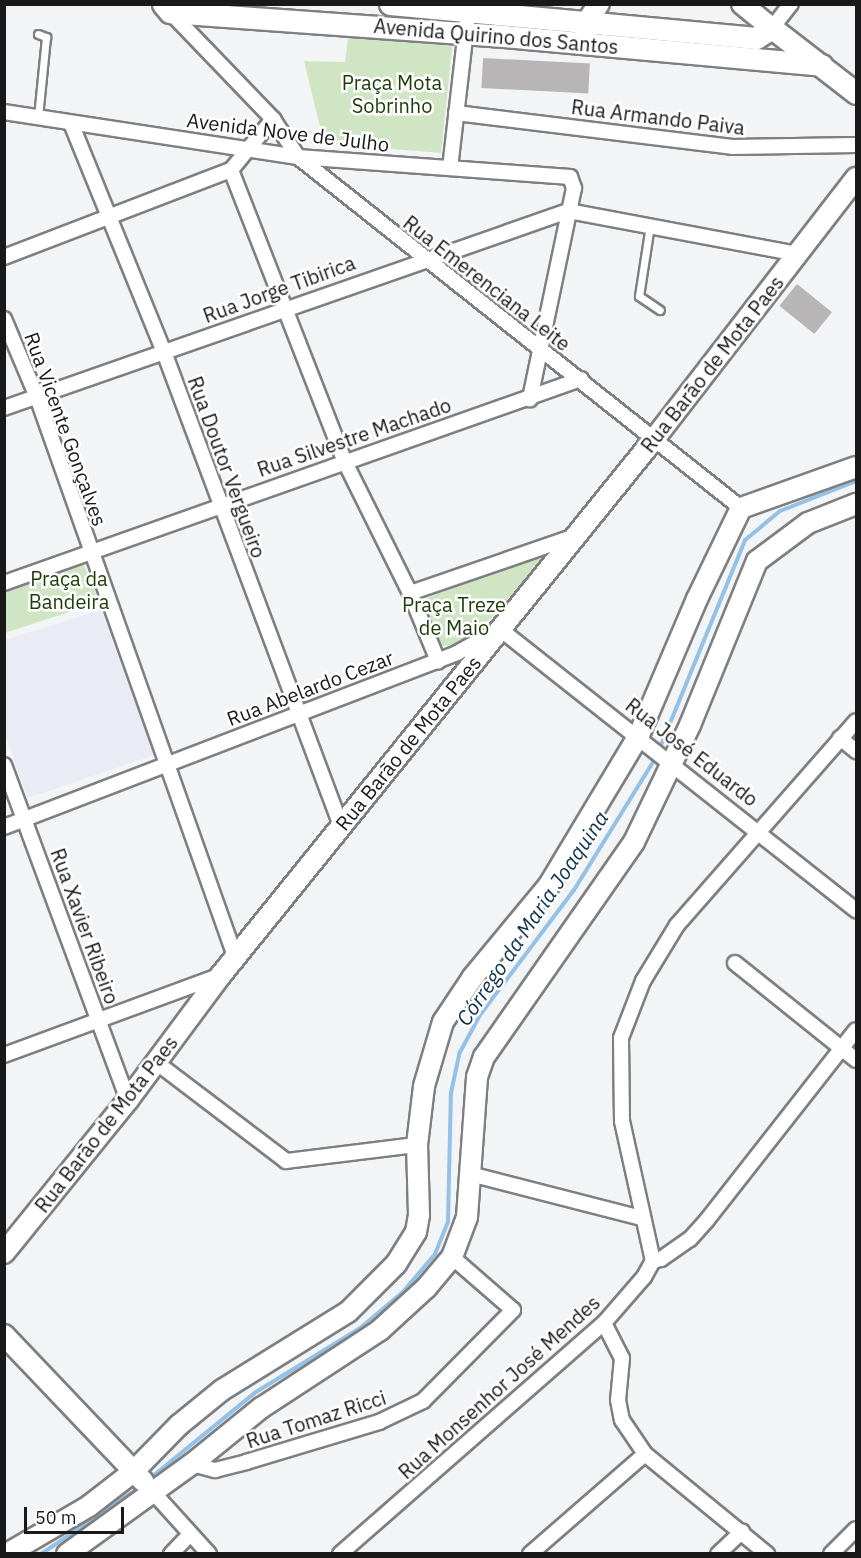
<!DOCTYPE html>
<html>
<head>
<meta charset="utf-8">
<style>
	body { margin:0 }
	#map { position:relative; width:861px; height:1558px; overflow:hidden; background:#f3f4f6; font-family:"IBM Plex Sans",sans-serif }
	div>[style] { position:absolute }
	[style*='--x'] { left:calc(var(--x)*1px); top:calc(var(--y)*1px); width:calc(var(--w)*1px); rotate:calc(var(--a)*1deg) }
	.built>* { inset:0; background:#eaebf5 }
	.green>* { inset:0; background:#cfe5c3 }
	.stream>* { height:4px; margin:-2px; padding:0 2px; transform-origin:2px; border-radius:2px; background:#94c1e6 }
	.building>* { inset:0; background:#b8b5b6; transform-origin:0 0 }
	.roads { filter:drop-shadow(2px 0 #7e7f81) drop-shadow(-2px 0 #7e7f81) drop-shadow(0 2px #7e7f81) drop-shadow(0 -2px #7e7f81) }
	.lane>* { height:7px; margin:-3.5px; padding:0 3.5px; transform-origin:3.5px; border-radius:3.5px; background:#fff }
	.street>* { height:14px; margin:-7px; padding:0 7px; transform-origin:7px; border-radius:7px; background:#fff }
	.secondary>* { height:20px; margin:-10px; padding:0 10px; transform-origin:10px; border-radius:10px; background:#fff }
	.primary>* { height:21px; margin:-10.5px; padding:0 10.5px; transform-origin:10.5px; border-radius:10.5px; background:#fff }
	span { translate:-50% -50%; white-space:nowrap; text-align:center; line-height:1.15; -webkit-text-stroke:5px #fff; paint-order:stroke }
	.street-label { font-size:20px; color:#19191a }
	.park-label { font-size:20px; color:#1f3a09 }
	.water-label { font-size:21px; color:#10334c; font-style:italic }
	.frame { position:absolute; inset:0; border:6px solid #19191a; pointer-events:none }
	.scale { position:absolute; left:24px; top:1507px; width:100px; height:27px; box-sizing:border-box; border:3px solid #19191a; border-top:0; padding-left:8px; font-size:18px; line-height:21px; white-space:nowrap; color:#19191a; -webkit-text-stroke:4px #fff; paint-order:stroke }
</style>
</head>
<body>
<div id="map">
	<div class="built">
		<i style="clip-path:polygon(101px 610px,154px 755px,28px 798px,5px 735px,5px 640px)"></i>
	</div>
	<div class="green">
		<i style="clip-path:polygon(349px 30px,453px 40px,441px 153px,324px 143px,304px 61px,345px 62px)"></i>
		<i style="clip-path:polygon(537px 555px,541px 562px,491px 618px,459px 645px,439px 646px,422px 600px)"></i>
		<i style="clip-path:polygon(83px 563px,99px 602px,5px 633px,5px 589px)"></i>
	</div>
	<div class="stream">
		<i style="--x:659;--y:750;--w:227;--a:-67.7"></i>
		<i style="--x:745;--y:540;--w:45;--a:-39.6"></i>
		<i style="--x:780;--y:511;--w:82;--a:-21.5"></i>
		<i style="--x:148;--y:1480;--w:139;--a:-39.2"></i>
		<i style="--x:256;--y:1392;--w:121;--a:-31.5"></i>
		<i style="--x:359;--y:1329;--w:57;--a:-40.1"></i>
		<i style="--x:403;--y:1292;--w:50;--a:-49.9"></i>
		<i style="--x:435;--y:1254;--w:35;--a:-68"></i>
		<i style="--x:448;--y:1221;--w:128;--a:-88.7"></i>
		<i style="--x:451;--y:1093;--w:40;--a:-78"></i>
		<i style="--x:459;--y:1054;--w:44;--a:-61.7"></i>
		<i style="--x:480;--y:1015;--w:156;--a:-53.1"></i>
		<i style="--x:574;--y:890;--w:156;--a:-58.3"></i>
		<i style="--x:41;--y:1554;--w:120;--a:-34.1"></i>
	</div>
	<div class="building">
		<i style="left:483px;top:58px;width:107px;height:30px;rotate:3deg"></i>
		<i style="left:797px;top:284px;width:45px;height:28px;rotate:39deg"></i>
	</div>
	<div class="roads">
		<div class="lane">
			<i style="--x:38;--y:34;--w:9;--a:21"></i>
			<i style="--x:46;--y:37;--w:80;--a:95.7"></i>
			<i style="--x:650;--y:225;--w:72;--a:98.8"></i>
			<i style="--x:639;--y:296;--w:25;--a:34"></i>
		</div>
		<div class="street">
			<i style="--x:170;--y:12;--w:149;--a:46.1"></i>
			<i style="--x:273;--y:119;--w:45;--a:56.7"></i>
			<i style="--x:298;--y:157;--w:565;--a:38.39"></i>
			<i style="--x:772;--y:28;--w:31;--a:-52"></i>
			<i style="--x:4;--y:112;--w:297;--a:8.7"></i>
			<i style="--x:298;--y:157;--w:273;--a:4.2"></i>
			<i style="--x:570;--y:177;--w:12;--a:70"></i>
			<i style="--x:574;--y:188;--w:216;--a:101.8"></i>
			<i style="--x:456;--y:113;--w:278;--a:7"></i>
			<i style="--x:732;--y:147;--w:124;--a:-0.9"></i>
			<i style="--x:71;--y:123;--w:247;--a:67.9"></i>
			<i style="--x:164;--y:352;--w:506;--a:69.52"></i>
			<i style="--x:450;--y:168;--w:157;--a:-83.4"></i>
			<i style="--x:231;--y:170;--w:311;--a:68.7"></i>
			<i style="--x:344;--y:460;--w:148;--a:63.6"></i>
			<i style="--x:410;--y:593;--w:74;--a:67.6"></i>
			<i style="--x:4;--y:257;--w:243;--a:-21"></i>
			<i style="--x:231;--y:170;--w:66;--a:-50.5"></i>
			<i style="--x:4;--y:319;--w:85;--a:67.1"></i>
			<i style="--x:37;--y:397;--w:596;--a:70.5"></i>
			<i style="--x:4;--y:408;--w:597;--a:-19.25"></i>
			<i style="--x:568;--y:211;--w:234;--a:10.6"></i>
			<i style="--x:4;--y:583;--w:612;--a:-19.47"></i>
			<i style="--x:410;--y:593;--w:169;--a:-19"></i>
			<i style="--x:840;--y:738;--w:21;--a:39"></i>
			<i style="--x:4;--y:765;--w:357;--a:69.7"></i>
			<i style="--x:4;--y:827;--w:485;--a:-21"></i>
			<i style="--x:457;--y:653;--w:49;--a:-29.2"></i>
			<i style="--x:500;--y:629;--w:454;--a:38.3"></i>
			<i style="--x:735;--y:963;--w:155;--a:38.7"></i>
			<i style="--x:4;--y:1055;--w:229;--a:-20.2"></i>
			<i style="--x:157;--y:1063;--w:162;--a:37.2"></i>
			<i style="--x:286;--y:1161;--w:132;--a:-7"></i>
			<i style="--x:470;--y:1174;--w:177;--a:14.4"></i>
			<i style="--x:653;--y:1261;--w:8;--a:-14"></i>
			<i style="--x:661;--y:1259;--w:35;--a:-35"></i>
			<i style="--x:690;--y:1239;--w:25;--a:-48"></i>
			<i style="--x:707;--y:1220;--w:241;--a:-51.9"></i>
			<i style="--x:604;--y:1323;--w:39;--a:63"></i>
			<i style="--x:622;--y:1358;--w:42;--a:95.4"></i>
			<i style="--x:618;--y:1400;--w:20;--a:79"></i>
			<i style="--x:622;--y:1420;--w:41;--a:55.9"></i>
			<i style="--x:645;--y:1454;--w:158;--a:39.3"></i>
			<i style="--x:192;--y:1464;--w:24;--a:15"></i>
			<i style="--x:215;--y:1470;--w:32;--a:-14"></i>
			<i style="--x:246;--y:1462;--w:139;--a:-16.7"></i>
			<i style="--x:379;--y:1422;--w:49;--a:-25.5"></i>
			<i style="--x:423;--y:1401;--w:128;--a:-45.3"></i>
			<i style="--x:513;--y:1310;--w:81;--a:-139"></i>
			<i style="--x:152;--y:1491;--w:85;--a:47.9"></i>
			<i style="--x:171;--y:1554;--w:28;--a:-46"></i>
			<i style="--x:340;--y:1554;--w:351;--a:-41.2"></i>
			<i style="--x:604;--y:1323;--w:61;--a:-49"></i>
			<i style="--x:644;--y:1277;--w:18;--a:-61"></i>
			<i style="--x:653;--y:1261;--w:143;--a:-102.5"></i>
			<i style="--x:622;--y:1121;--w:83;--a:-90.7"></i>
			<i style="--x:621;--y:1038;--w:61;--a:-68.9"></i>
			<i style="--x:643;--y:981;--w:66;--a:-58.7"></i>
			<i style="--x:677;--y:925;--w:271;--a:-48.7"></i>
			<i style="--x:530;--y:1554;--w:152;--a:-41"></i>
			<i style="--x:718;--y:1554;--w:33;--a:-43"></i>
			<i style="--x:831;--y:1554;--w:35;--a:-45"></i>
		</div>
		<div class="secondary">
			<i style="--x:742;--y:4;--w:38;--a:39"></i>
			<i style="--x:585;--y:37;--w:14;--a:-86"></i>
			<i style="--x:586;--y:23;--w:23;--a:-56"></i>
			<i style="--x:4;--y:1253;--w:197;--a:-51"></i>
			<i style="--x:128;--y:1100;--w:156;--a:-53.4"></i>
			<i style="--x:221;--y:975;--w:690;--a:-51.06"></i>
			<i style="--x:655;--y:438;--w:329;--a:-52.3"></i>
			<i style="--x:4;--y:1335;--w:202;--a:46.4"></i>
			<i style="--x:7;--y:1554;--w:95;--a:-30.3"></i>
			<i style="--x:89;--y:1506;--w:56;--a:-37.7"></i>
			<i style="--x:133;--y:1472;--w:66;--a:-45.6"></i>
			<i style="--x:179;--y:1425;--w:55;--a:-39.1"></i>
			<i style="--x:222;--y:1390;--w:148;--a:-31.8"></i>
			<i style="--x:348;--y:1312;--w:68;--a:-45"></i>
			<i style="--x:396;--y:1264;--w:38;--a:-58"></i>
			<i style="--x:416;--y:1232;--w:17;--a:-80"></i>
			<i style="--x:419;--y:1215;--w:70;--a:-91.6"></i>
			<i style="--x:417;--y:1145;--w:59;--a:-83.2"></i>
			<i style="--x:424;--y:1086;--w:67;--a:-73.5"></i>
			<i style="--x:443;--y:1022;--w:54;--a:-56.3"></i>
			<i style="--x:473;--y:977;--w:119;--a:-50.4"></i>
			<i style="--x:549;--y:885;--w:175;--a:-59"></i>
			<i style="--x:639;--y:735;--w:148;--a:-66.9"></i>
			<i style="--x:697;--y:599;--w:101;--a:-64.2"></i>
			<i style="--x:741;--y:508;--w:122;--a:-19.6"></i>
			<i style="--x:67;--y:1554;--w:154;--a:-35.8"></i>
			<i style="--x:192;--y:1464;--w:89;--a:-39.1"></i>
			<i style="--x:261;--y:1408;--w:142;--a:-33.2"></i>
			<i style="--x:380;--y:1330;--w:62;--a:-42.4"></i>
			<i style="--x:426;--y:1288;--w:40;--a:-50"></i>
			<i style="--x:452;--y:1257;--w:43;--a:-69.4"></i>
			<i style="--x:467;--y:1217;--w:140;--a:-85.9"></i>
			<i style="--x:477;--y:1077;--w:21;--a:-71"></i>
			<i style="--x:484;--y:1057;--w:262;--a:-55.1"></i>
			<i style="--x:634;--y:842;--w:130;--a:-64.4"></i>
			<i style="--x:690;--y:725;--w:177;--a:-67.8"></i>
			<i style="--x:757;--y:561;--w:64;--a:-36.7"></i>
			<i style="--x:808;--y:523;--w:52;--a:-21.6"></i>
		</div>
		<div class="primary">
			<i style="--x:163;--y:4;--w:11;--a:49"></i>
			<i style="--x:170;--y:12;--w:324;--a:4.1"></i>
			<i style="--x:493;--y:35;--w:330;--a:5.2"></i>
			<i style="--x:390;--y:4;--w:368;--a:5.3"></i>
			<i style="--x:756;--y:38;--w:19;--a:-32"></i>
			<i style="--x:772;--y:28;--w:106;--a:37.7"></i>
		</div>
	</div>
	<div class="street-label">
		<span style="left:496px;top:36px;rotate:5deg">Avenida Quirino dos Santos</span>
		<span style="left:658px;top:117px;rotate:7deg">Rua Armando Paiva</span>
		<span style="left:288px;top:132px;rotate:7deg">Avenida Nove de Julho</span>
		<span style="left:487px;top:283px;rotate:38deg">Rua Emerenciana Leite</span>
		<span style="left:279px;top:289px;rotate:-20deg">Rua Jorge Tibirica</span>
		<span style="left:712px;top:364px;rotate:-52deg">Rua Barão de Mota Paes</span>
		<span style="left:66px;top:429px;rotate:70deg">Rua Vicente Gonçalves</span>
		<span style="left:354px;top:437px;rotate:-19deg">Rua Silvestre Machado</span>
		<span style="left:227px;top:467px;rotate:70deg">Rua Doutor Vergueiro</span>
		<span style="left:310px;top:688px;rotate:-21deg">Rua Abelardo Cezar</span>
		<span style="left:408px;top:743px;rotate:-51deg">Rua Barão de Mota Paes</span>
		<span style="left:692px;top:752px;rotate:38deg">Rua José Eduardo</span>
		<span style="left:85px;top:926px;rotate:70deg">Rua Xavier Ribeiro</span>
		<span style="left:106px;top:1124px;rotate:-52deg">Rua Barão de Mota Paes</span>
		<span style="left:499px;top:1387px;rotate:-42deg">Rua Monsenhor José Mendes</span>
		<span style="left:316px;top:1419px;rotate:-18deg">Rua Tomaz Ricci</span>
	</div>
	<div class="park-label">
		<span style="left:392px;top:94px">Praça Mota<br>Sobrinho</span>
		<span style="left:69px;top:590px">Praça da<br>Bandeira</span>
		<span style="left:454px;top:616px">Praça Treze<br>de Maio</span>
	</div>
	<div class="water-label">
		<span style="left:532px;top:918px;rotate:-56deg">Córrego da Maria Joaquina</span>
	</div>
	<div class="frame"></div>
	<div class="scale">50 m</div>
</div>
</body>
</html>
